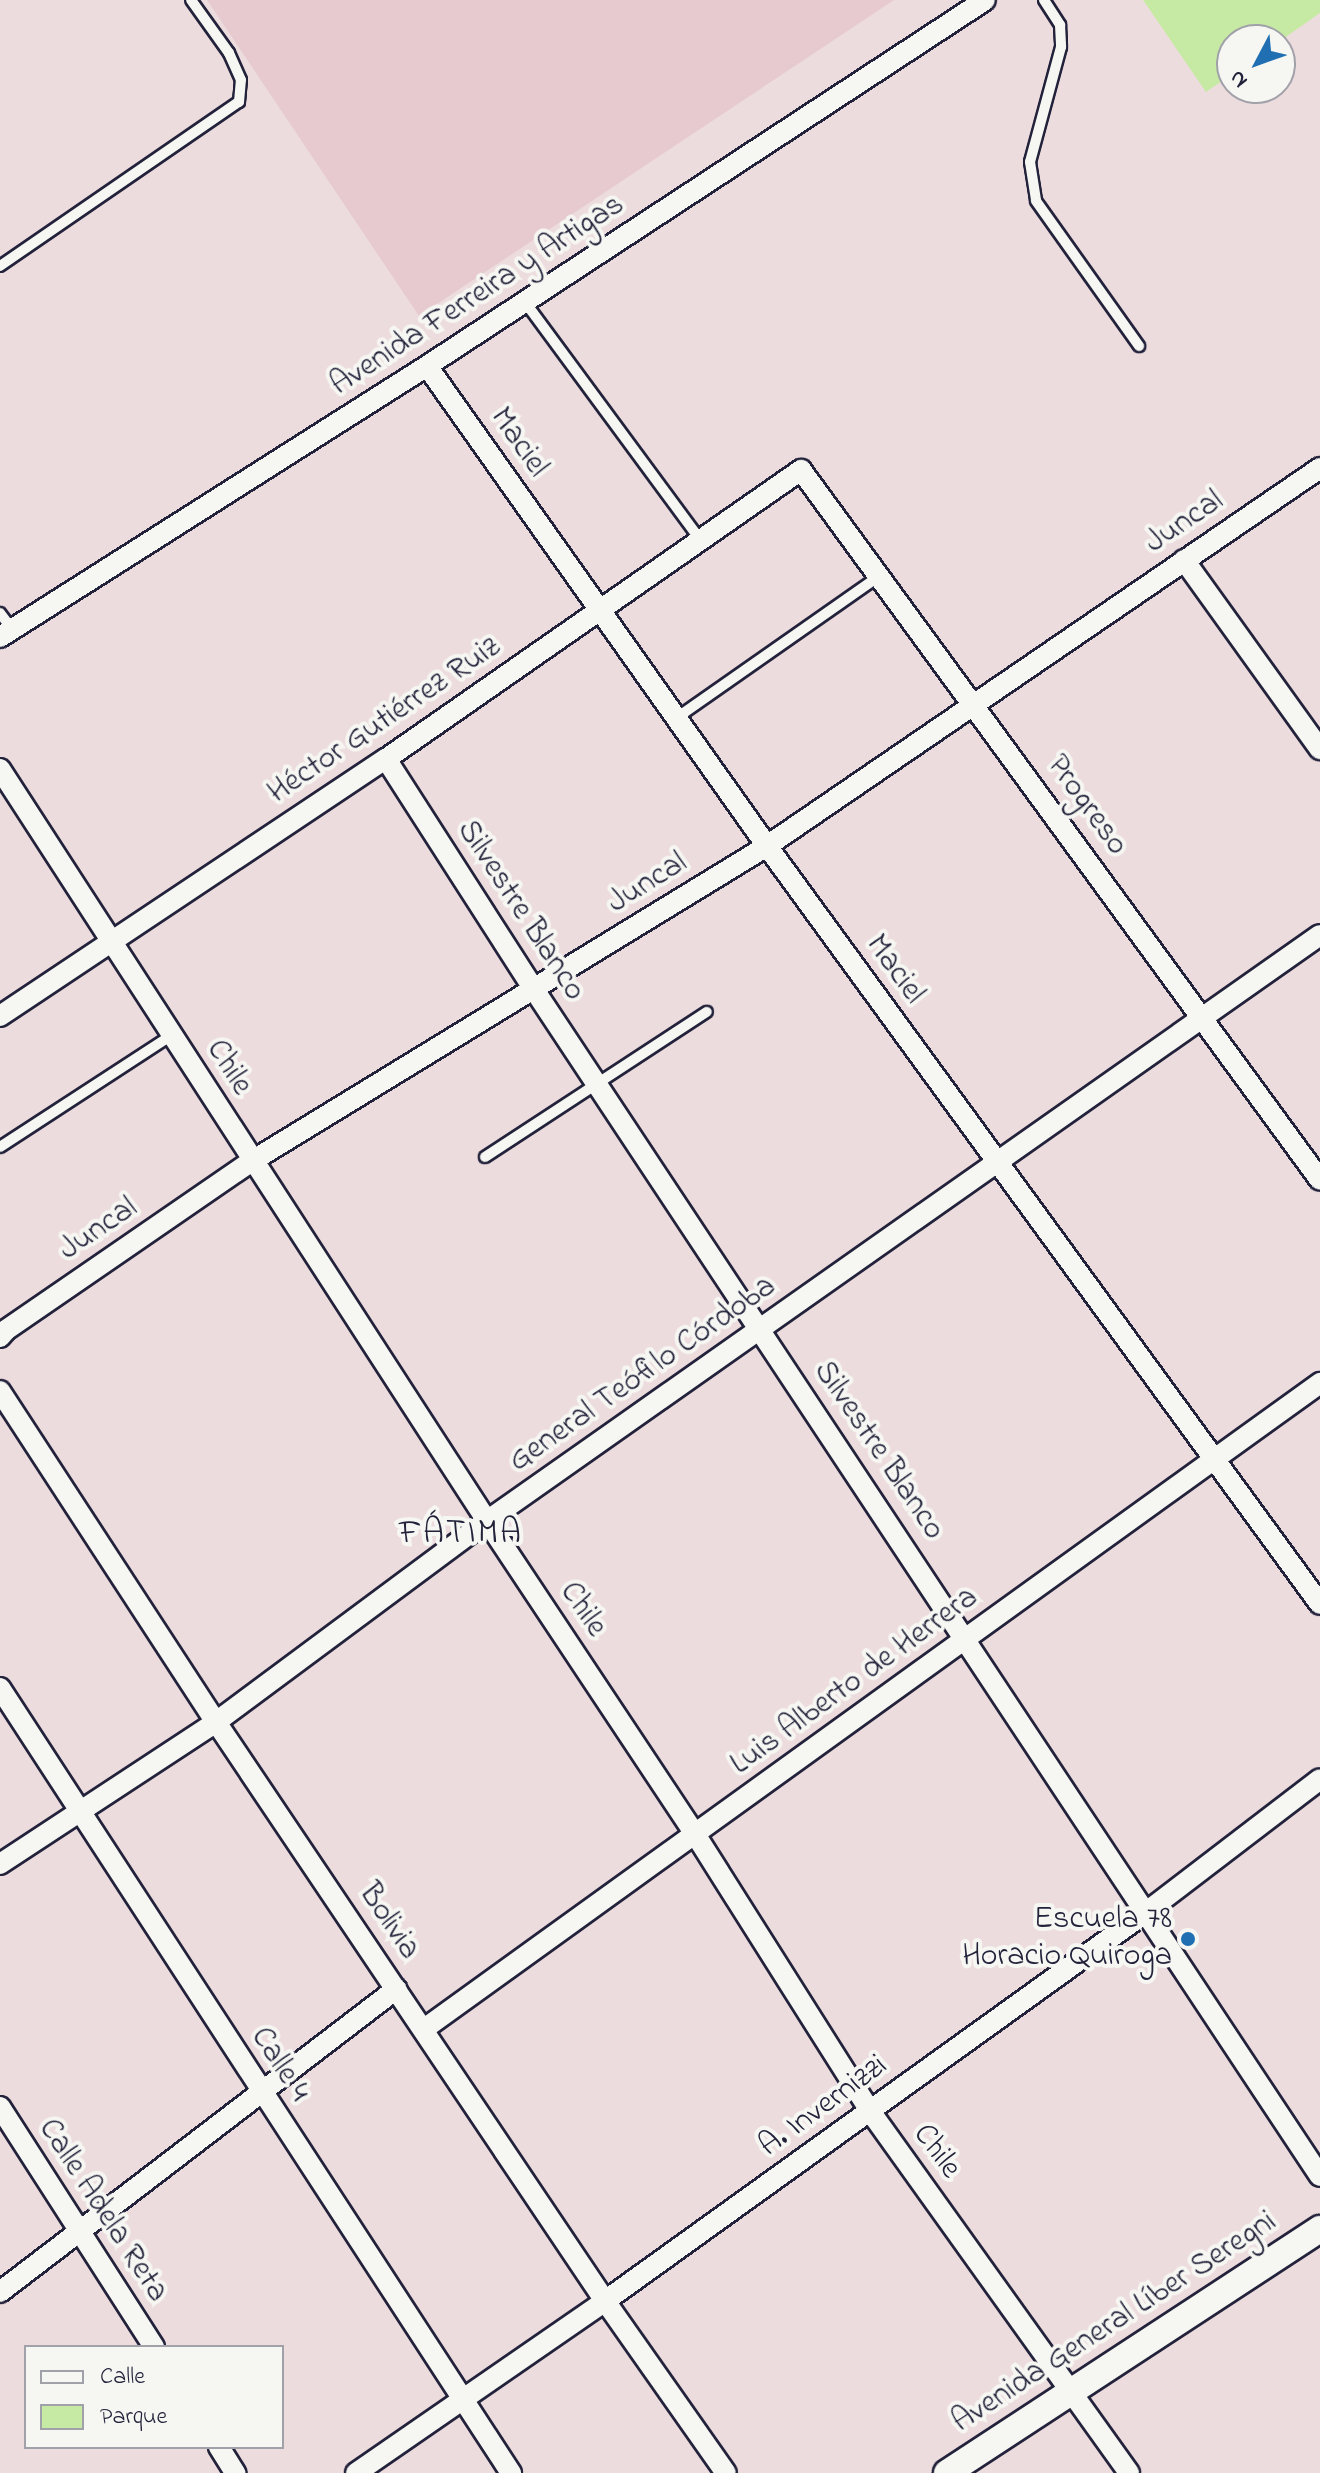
<!DOCTYPE html>
<html>
<head>
<meta charset="utf-8">
<style>
	body { margin:0 }
	#map { position:relative; width:1320px; height:2473px; overflow:hidden; background:#eddcde; font-family:"Indie Flower",sans-serif }
	div>[style] { position:absolute }
	[style*='--x'] { left:calc(var(--x)*1px); top:calc(var(--y)*1px); width:calc(var(--w)*1px); rotate:calc(var(--a)*1deg) }
	.built>* { inset:0; background:#e6cad0 }
	.green>* { inset:0; background:#c6eaa3 }
	.roads { filter:drop-shadow(2px 0 #22223b) drop-shadow(-2px 0 #22223b) drop-shadow(0 2px #22223b) drop-shadow(0 -2px #22223b) }
	.service>* { height:10px; margin:-5px; padding:0 5px; transform-origin:5px; border-radius:5px; background:#f6f6f2 }
	.minor>* { height:20px; margin:-10px; padding:0 10px; transform-origin:10px; border-radius:10px; background:#f6f6f2 }
	.tertiary>* { height:26px; margin:-13px; padding:0 13px; transform-origin:13px; border-radius:13px; background:#f6f6f2 }
	.dots>* { width:22px; height:22px; translate:-50% -50%; box-sizing:border-box; border:4px solid #f6f6f2; border-radius:50% }
	span { translate:-50% -50%; white-space:nowrap; text-align:center; line-height:1.15; -webkit-text-stroke:8px #f6f6f2; paint-order:stroke }
	.street-label { font-size:32px; color:#22223b }
	.poi-label { font-size:32px; color:#22223b }
	.right { translate:-100% -50%; text-align:right }
	.neighbourhood-label { font-size:34px; color:#22223b; letter-spacing:2px }
	.legend { position:absolute; left:24px; top:2345px; width:260px; height:104px; box-sizing:border-box; background:#f6f6f2; border:2px solid #a1a1a9; margin:0; padding:10px 14px; list-style:none; font-size:24px; color:#22223b }
	.legend li { display:flex; align-items:center; gap:16px; height:40px }
	.legend b { width:40px; border:2px solid #a1a1a9 }
	.north { position:absolute; left:1216px; top:24px; width:80px; height:80px; box-sizing:border-box; background:#f6f6f2; border:2px solid #a1a1a9; border-radius:50%; rotate:229deg; font-size:22px; font-weight:700; line-height:32px; text-align:center; color:#22223b }
	.north::after { content:''; display:block; margin:auto; width:28px; height:36px; background:#1f6fb2; clip-path:polygon(50% 0,100% 100%,50% 72%,0 100%) }
</style>
</head>
<body>
<div id="map">
	<div class="built">
		<i style="clip-path:polygon(207px 0,894px 0,419px 316px)"></i>
	</div>
	<div class="green">
		<i style="clip-path:polygon(1143px 0,1320px 0,1320px 13px,1280px 41px,1232px 40px,1232px 74px,1206px 92px)"></i>
	</div>
	<div class="roads">
		<div class="service">
			<i style="--x:1044;--y:0;--w:30;--a:57"></i>
			<i style="--x:1060;--y:25;--w:22;--a:87"></i>
			<i style="--x:1061;--y:47;--w:119;--a:105.1"></i>
			<i style="--x:1030;--y:162;--w:39;--a:81"></i>
			<i style="--x:1036;--y:201;--w:178;--a:54.6"></i>
			<i style="--x:0;--y:266;--w:290;--a:-34.5"></i>
			<i style="--x:239;--y:102;--w:22;--a:-85"></i>
			<i style="--x:241;--y:80;--w:30;--a:-114"></i>
			<i style="--x:229;--y:53;--w:65;--a:-125.6"></i>
			<i style="--x:525;--y:302;--w:295;--a:53.6"></i>
			<i style="--x:0;--y:613;--w:20;--a:53"></i>
			<i style="--x:675;--y:719;--w:249;--a:-35"></i>
			<i style="--x:0;--y:1147;--w:205;--a:-33.1"></i>
			<i style="--x:485;--y:1157;--w:265;--a:-33.2"></i>
		</div>
		<div class="minor">
			<i style="--x:427;--y:366;--w:588;--a:54.69"></i>
			<i style="--x:767;--y:846;--w:938;--a:53.89"></i>
			<i style="--x:1184;--y:560;--w:233;--a:54.3"></i>
			<i style="--x:0;--y:637;--w:506;--a:-32.4"></i>
			<i style="--x:427;--y:366;--w:667;--a:-33.26"></i>
			<i style="--x:386;--y:759;--w:276;--a:57.3"></i>
			<i style="--x:535;--y:991;--w:1421;--a:56.48"></i>
			<i style="--x:0;--y:769;--w:896;--a:57.07"></i>
			<i style="--x:487;--y:1521;--w:376;--a:56.4"></i>
			<i style="--x:695;--y:1834;--w:328;--a:57.7"></i>
			<i style="--x:870;--y:2111;--w:445;--a:54.4"></i>
			<i style="--x:0;--y:1016;--w:464;--a:-33.7"></i>
			<i style="--x:386;--y:759;--w:506;--a:-34.85"></i>
			<i style="--x:801;--y:470;--w:879;--a:53.83"></i>
			<i style="--x:0;--y:1337;--w:9;--a:-49"></i>
			<i style="--x:6;--y:1330;--w:298;--a:-34.5"></i>
			<i style="--x:252;--y:1161;--w:604;--a:-31.45"></i>
			<i style="--x:767;--y:846;--w:670;--a:-34.35"></i>
			<i style="--x:0;--y:1391;--w:395;--a:56.9"></i>
			<i style="--x:216;--y:1722;--w:698;--a:56.1"></i>
			<i style="--x:605;--y:2301;--w:210;--a:54.9"></i>
			<i style="--x:0;--y:1688;--w:937;--a:56.94"></i>
			<i style="--x:0;--y:1864;--w:258;--a:-33.3"></i>
			<i style="--x:216;--y:1722;--w:337;--a:-36.6"></i>
			<i style="--x:487;--y:1521;--w:1018;--a:-35.13"></i>
			<i style="--x:424;--y:2029;--w:1105;--a:-35.79"></i>
			<i style="--x:0;--y:2107;--w:285;--a:57.3"></i>
			<i style="--x:0;--y:2292;--w:499;--a:-37.4"></i>
			<i style="--x:219;--y:2447;--w:31;--a:58"></i>
			<i style="--x:356;--y:2473;--w:303;--a:-34.6"></i>
			<i style="--x:605;--y:2301;--w:665;--a:-35.7"></i>
			<i style="--x:1145;--y:1913;--w:220;--a:-37.4"></i>
		</div>
		<div class="tertiary">
			<i style="--x:947;--y:2473;--w:446;--a:-33.2"></i>
		</div>
	</div>
	<div class="dots">
		<i style="left:1188px;top:1939px;background:#1f6fb2"></i>
	</div>
	<div class="street-label">
		<span style="left:478px;top:296px;rotate:-33deg">Avenida Ferreira y Artigas</span>
		<span style="left:518px;top:443px;rotate:55deg">Maciel</span>
		<span style="left:1185px;top:523px;rotate:-34deg">Juncal</span>
		<span style="left:385px;top:721px;rotate:-34deg">Héctor Gutiérrez Ruiz</span>
		<span style="left:1086px;top:806px;rotate:54deg">Progreso</span>
		<span style="left:648px;top:884px;rotate:-32deg">Juncal</span>
		<span style="left:520px;top:911px;rotate:57deg">Silvestre Blanco</span>
		<span style="left:894px;top:970px;rotate:54deg">Maciel</span>
		<span style="left:228px;top:1068px;rotate:58deg">Chile</span>
		<span style="left:99px;top:1230px;rotate:-34deg">Juncal</span>
		<span style="left:643px;top:1375px;rotate:-35deg">General Teófilo Córdoba</span>
		<span style="left:878px;top:1451px;rotate:56deg">Silvestre Blanco</span>
		<span style="left:582px;top:1610px;rotate:56deg">Chile</span>
		<span style="left:855px;top:1682px;rotate:-36deg">Luis Alberto de Herrera</span>
		<span style="left:388px;top:1922px;rotate:56deg">Bolivia</span>
		<span style="left:279px;top:2065px;rotate:57deg">Calle 4</span>
		<span style="left:824px;top:2107px;rotate:-36deg">A. Invernizzi</span>
		<span style="left:936px;top:2152px;rotate:54deg">Chile</span>
		<span style="left:102px;top:2211px;rotate:57deg">Calle Adela Reta</span>
		<span style="left:1115px;top:2323px;rotate:-33deg">Avenida General Líber Seregni</span>
	</div>
	<div class="poi-label">
		<span class="right" style="left:1172px;top:1939px">Escuela 78<br>Horacio Quiroga</span>
	</div>
	<div class="neighbourhood-label">
		<span style="left:461px;top:1535px">FÁTIMA</span>
	</div>
	<ul class="legend">
	<li><b style="height:10px;background:#f6f6f2"></b>Calle</li>
	<li><b style="height:22px;background:#c6eaa3"></b>Parque</li>
	</ul>
	<div class="north">N</div>
</div>
</body>
</html>
